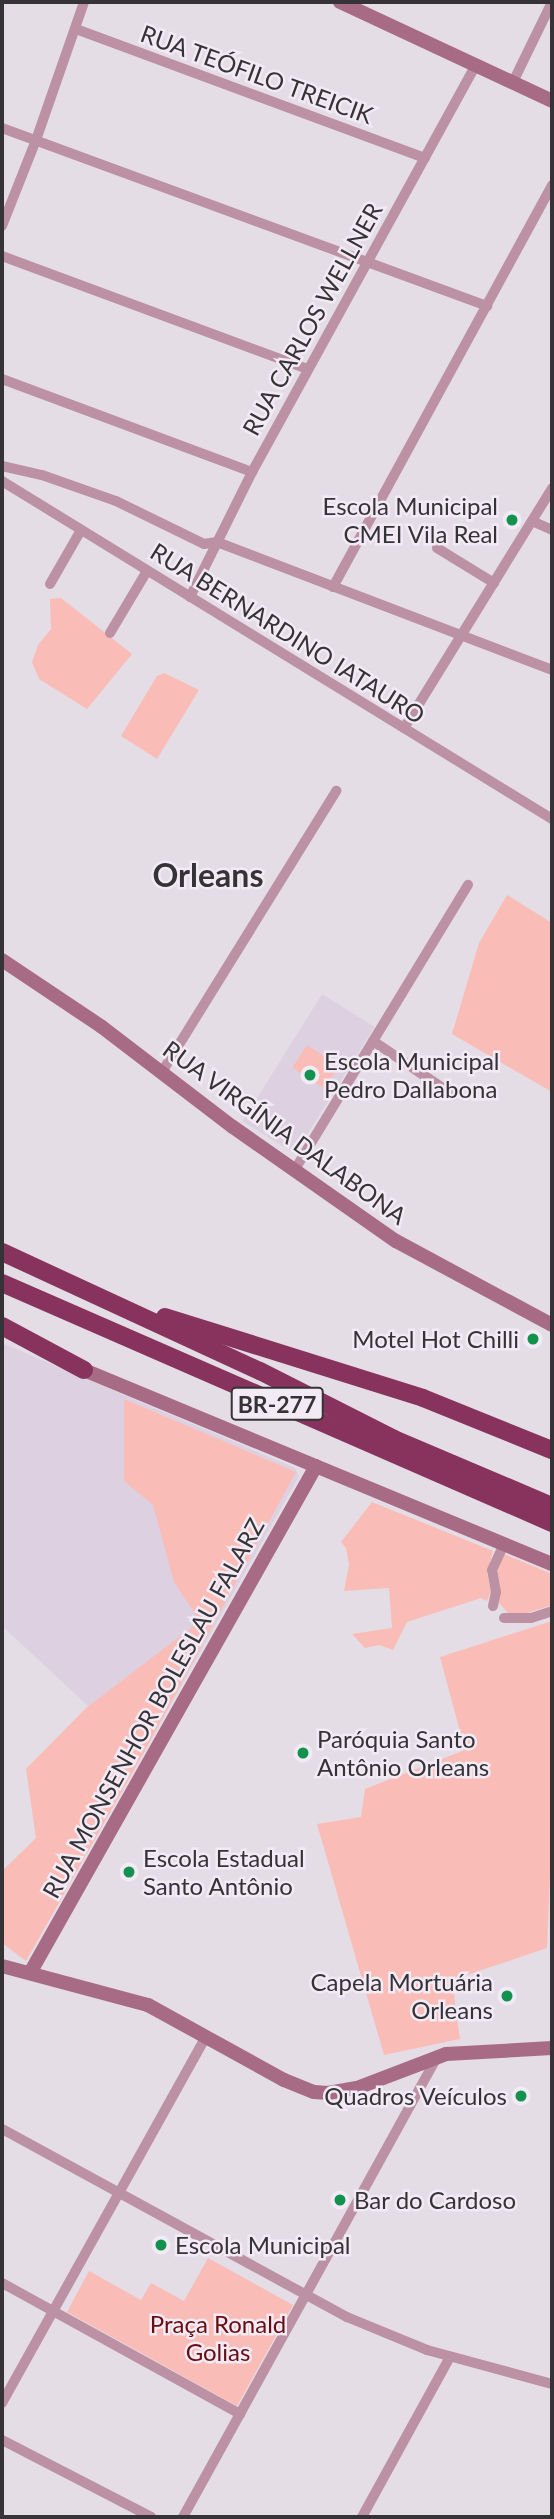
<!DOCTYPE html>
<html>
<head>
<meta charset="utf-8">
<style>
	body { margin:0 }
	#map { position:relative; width:554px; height:2519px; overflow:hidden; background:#e4dde6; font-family:Lato,sans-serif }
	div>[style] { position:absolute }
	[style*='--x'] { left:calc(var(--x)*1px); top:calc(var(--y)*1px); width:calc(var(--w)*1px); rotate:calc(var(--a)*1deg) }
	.built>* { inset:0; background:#ddd1e1; transform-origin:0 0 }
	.green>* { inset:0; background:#fabcb6; transform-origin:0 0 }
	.street>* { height:10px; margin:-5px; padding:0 5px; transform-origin:5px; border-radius:5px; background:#bc91a3 }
	.secondary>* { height:14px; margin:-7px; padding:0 7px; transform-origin:7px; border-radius:7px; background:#a86b86 }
	.highway>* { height:18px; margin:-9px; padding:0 9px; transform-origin:9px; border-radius:9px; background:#88335e }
	.dots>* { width:19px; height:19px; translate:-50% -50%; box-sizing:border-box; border:4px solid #f2eaf4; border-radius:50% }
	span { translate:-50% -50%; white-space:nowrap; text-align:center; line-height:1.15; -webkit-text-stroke:5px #f2eaf4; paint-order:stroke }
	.shield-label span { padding:2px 5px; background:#f2eaf4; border:2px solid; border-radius:5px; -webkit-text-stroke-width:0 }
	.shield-label { font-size:23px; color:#363337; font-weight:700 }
	.street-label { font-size:24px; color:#363337 }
	.poi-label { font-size:24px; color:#363337 }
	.right { translate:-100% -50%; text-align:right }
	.left { translate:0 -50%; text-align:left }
	.park-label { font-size:24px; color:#690d12 }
	.district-label { font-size:32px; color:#363337; font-weight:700 }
	.frame { position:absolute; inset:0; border:4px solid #363337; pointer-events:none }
</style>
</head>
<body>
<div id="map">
	<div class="built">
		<i style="left:322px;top:994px;width:62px;height:150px;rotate:32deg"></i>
		<i style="clip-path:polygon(2px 1343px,295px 1468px,299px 1476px,142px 1756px,2px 1626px)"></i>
	</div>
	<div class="green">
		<i style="clip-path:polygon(61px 598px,132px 654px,87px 709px,39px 679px,32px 662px,38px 645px,51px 629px,50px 599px)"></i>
		<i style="clip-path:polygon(164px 673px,199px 690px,157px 759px,121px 736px,157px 676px)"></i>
		<i style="clip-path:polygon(507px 895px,552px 923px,552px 1092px,452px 1034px,479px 943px)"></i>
		<i style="left:307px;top:1045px;width:38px;height:27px;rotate:33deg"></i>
		<i style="clip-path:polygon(124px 1399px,296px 1472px,142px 1756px,26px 1961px,2px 1943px,2px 1871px,36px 1838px,26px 1769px,86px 1708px,200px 1621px,174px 1582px,153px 1505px,124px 1481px)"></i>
		<i style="clip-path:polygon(372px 1502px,493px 1551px,487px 1573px,491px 1591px,487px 1601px,481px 1598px,407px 1622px,393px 1650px,379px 1645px,365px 1648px,352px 1634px,392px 1628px,389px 1588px,344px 1591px,349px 1565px,346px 1548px,341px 1542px)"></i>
		<i style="clip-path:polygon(504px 1554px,552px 1574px,552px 1605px,527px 1613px,508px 1613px,499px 1603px,500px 1585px,497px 1568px)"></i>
		<i style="clip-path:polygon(552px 1621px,552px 1823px,547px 1948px,452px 1980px,460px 2039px,384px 2055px,317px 1824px,361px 1817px,365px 1789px,465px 1750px,440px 1657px)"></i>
		<i style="clip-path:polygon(208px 2258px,293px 2305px,237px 2406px,67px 2312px,89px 2271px,141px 2300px,151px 2283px,184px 2301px)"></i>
	</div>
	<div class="street">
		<i style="--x:76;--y:29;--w:372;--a:20.3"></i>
		<i style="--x:513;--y:82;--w:89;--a:-64"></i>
		<i style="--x:2;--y:128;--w:517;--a:20.15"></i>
		<i style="--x:2;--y:226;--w:92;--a:-68.4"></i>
		<i style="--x:36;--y:140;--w:146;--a:-70.8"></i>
		<i style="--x:2;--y:256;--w:326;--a:20.3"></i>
		<i style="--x:2;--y:379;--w:267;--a:20.4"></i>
		<i style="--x:2;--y:466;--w:41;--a:12.7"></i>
		<i style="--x:42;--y:475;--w:78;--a:19.4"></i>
		<i style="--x:116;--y:501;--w:98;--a:26"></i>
		<i style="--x:204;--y:544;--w:13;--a:-9"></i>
		<i style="--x:217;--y:542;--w:359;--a:20.9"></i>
		<i style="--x:2;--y:481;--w:646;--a:31.57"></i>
		<i style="--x:532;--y:521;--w:22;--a:24"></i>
		<i style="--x:437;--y:548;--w:67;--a:31.6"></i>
		<i style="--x:50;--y:584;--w:62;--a:-60.1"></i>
		<i style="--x:333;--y:587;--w:458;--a:-61.4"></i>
		<i style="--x:190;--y:597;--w:140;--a:-63.6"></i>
		<i style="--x:252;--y:472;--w:465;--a:-61.2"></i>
		<i style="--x:110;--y:633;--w:72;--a:-59.2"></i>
		<i style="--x:404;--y:728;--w:282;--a:-58.3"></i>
		<i style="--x:373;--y:1041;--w:97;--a:34"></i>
		<i style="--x:162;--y:1072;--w:331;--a:-58.2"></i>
		<i style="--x:294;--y:1171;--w:335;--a:-58.7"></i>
		<i style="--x:493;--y:1606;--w:14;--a:-78"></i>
		<i style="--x:496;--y:1592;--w:22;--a:-100"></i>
		<i style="--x:492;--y:1570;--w:29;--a:-65"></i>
		<i style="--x:504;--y:1618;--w:27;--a:0"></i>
		<i style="--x:531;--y:1618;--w:22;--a:-18"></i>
		<i style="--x:2;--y:2129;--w:393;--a:28.6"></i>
		<i style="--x:347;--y:2317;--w:87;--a:22.4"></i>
		<i style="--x:427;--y:2350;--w:130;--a:15.2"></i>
		<i style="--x:2;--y:2283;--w:272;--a:28.8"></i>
		<i style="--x:2;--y:2403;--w:420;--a:-60.9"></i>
		<i style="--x:2;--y:2440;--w:168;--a:27.3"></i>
		<i style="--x:183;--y:2517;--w:525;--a:-61.09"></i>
		<i style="--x:362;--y:2517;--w:183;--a:-61.2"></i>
	</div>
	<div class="secondary">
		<i style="--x:340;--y:2;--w:234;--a:25"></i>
		<i style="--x:2;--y:960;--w:120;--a:33.8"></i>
		<i style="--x:102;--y:1027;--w:165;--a:37.4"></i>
		<i style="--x:233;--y:1127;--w:199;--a:35"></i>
		<i style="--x:396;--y:1241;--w:177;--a:28.3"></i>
		<i style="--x:84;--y:1370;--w:507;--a:22.52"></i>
		<i style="--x:2;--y:1966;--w:151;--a:15"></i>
		<i style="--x:148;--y:2005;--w:155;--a:28.9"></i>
		<i style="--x:284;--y:2080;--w:32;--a:22"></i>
		<i style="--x:314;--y:2092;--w:14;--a:4"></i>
		<i style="--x:328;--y:2093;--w:29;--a:-10"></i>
		<i style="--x:357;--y:2088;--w:95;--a:-20.9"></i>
		<i style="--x:446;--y:2054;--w:106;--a:-3.2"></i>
		<i style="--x:30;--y:1973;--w:582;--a:-60.57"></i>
	</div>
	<div class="highway">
		<i style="--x:2;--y:1252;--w:284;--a:24.8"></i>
		<i style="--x:260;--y:1371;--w:150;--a:26.9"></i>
		<i style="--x:394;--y:1439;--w:172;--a:23"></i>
		<i style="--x:2;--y:1283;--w:600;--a:23.57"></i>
		<i style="--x:165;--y:1317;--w:270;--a:17.4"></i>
		<i style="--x:423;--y:1398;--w:139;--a:22"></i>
		<i style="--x:2;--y:1326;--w:93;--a:28.2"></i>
	</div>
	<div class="dots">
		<i style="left:512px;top:520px;background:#13924f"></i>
		<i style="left:310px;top:1075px;background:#13924f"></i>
		<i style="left:533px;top:1339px;background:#13924f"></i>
		<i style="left:303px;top:1753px;background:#13924f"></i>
		<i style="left:129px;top:1872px;background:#13924f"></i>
		<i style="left:507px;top:1996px;background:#13924f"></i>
		<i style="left:521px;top:2096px;background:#13924f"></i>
		<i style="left:340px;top:2200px;background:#13924f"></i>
		<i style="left:161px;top:2245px;background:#13924f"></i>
	</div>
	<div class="shield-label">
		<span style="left:277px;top:1404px">BR-277</span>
	</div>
	<div class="street-label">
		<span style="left:257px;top:74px;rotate:20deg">RUA TEÓFILO TREICIK</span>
		<span style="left:312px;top:319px;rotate:-61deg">RUA CARLOS WELLNER</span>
		<span style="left:288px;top:633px;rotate:32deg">RUA BERNARDINO IATAURO</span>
		<span style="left:285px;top:1132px;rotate:36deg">RUA VIRGÍNIA DALABONA</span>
		<span style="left:153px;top:1708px;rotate:-61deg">RUA MONSENHOR BOLESLAU FALARZ</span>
	</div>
	<div class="poi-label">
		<span class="right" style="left:498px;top:520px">Escola Municipal<br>CMEI Vila Real</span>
		<span class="left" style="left:324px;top:1075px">Escola Municipal<br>Pedro Dallabona</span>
		<span class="right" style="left:519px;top:1339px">Motel Hot Chilli</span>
		<span class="left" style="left:317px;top:1753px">Paróquia Santo<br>Antônio Orleans</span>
		<span class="left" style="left:143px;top:1872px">Escola Estadual<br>Santo Antônio</span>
		<span class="right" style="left:493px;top:1996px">Capela Mortuária<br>Orleans</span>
		<span class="right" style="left:507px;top:2096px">Quadros Veículos</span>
		<span class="left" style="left:354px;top:2200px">Bar do Cardoso</span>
		<span class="left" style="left:175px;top:2245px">Escola Municipal</span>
	</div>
	<div class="park-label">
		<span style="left:218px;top:2338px">Praça Ronald<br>Golias</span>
	</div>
	<div class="district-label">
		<span style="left:208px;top:875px">Orleans</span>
	</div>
	<div class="frame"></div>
</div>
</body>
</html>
